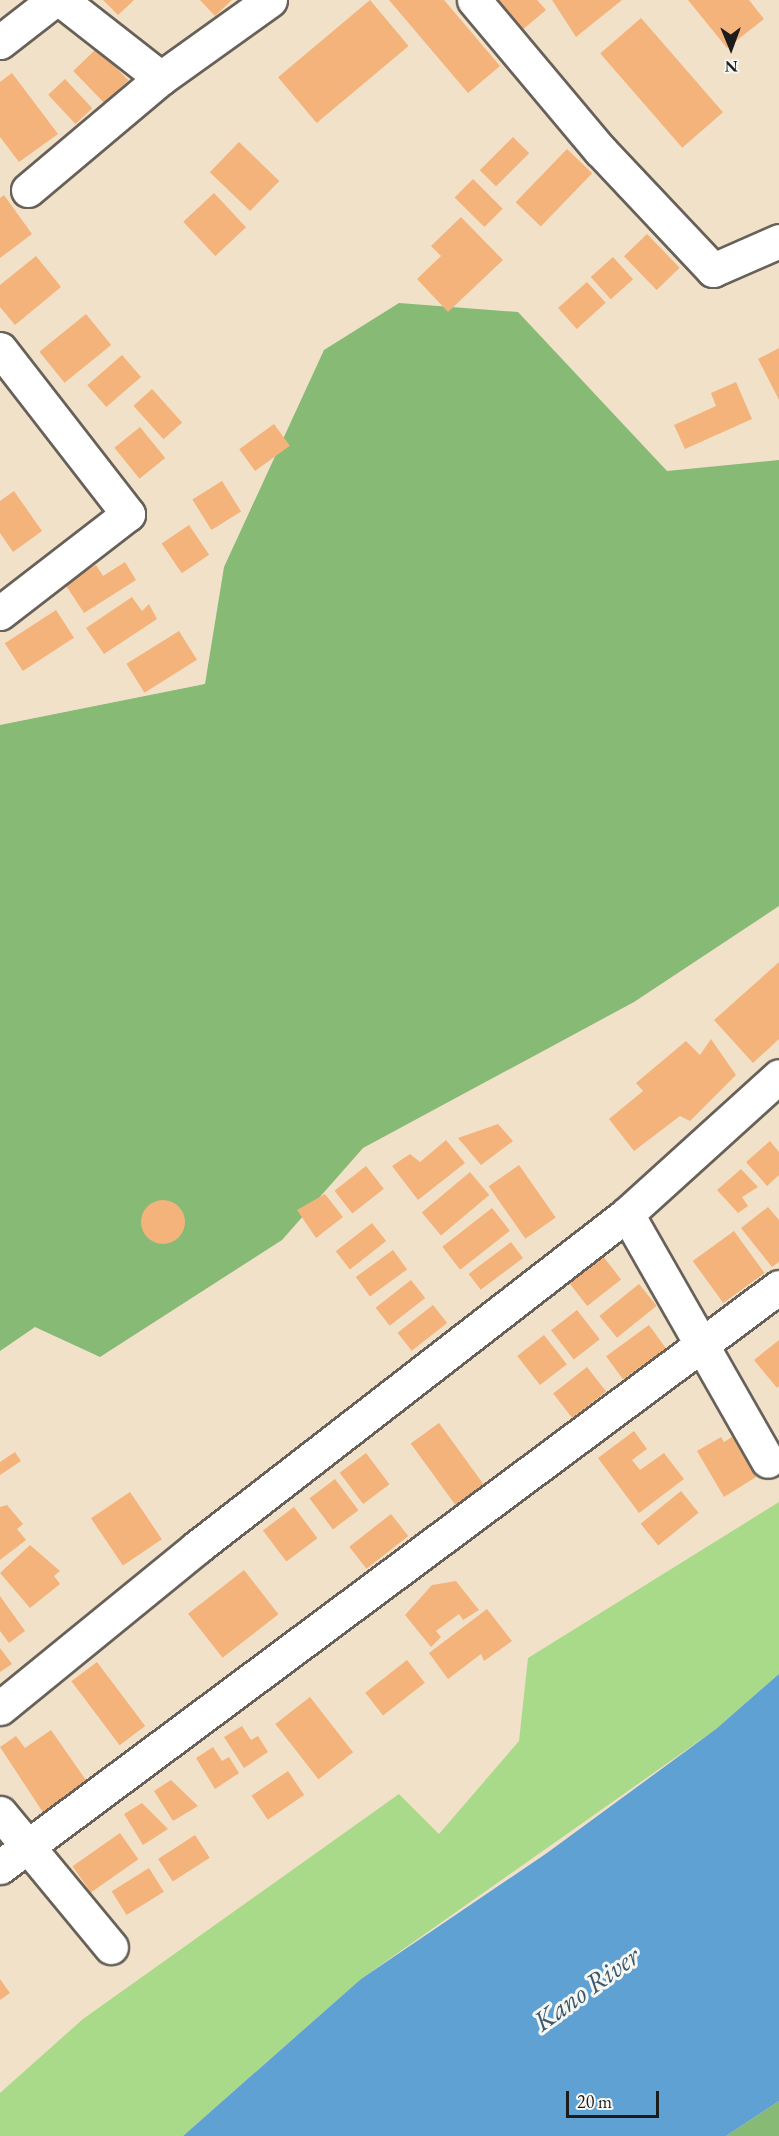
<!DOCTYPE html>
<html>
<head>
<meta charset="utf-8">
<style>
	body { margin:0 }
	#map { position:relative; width:779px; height:2136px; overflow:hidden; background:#f2e1c9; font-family:"EB Garamond",serif }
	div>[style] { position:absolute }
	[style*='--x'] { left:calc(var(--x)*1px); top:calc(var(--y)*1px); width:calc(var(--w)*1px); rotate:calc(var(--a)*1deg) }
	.green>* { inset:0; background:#a8da89 }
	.forest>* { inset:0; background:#86ba75 }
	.water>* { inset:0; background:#5fa1d3 }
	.building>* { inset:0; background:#f4b37b; transform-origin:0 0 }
	.round { border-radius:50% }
	.roads { filter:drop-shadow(2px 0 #676159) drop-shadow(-2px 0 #676159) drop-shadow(0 2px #676159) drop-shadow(0 -2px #676159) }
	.street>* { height:33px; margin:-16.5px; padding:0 16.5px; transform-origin:16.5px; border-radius:16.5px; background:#fff }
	span { translate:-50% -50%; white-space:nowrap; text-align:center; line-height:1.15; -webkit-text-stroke:6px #f6f6f2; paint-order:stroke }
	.water-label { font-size:28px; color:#3a586e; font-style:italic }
	.north { position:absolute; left:701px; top:18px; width:60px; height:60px; -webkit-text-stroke:4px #f6f6f2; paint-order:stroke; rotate:179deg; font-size:16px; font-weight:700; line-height:24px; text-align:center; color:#1c1c1c }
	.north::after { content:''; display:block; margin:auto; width:21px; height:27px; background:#1c1c1c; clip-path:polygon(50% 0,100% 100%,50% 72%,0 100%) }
	.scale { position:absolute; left:566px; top:2091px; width:93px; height:27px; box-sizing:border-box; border:3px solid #1c1c1c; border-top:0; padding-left:8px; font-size:18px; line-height:21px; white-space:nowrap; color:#1c1c1c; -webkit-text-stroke:4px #f6f6f2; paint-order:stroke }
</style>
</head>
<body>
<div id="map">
	<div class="green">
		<i style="clip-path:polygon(779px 1502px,779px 1674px,716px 1729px,361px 1979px,183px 2136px,0 2136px,0 2093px,83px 2019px,399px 1794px,439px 1834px,519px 1741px,528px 1658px)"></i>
	</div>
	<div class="forest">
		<i style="clip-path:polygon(399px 303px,518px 312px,667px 471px,779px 460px,779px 906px,634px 1002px,363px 1148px,282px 1240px,100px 1357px,35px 1327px,0 1351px,0 725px,205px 684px,224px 567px,324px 350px)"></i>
		<i style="clip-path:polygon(779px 2101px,779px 2136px,726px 2136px)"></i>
	</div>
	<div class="water">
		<i style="clip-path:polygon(779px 1674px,779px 2101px,726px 2136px,183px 2136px,361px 1979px,547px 1853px,716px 1729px)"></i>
	</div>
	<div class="building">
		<i style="clip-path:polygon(103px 0,134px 0,118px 15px)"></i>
		<i style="clip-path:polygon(200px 0,232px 0,215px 16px)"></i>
		<i style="left:370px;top:0;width:60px;height:120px;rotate:50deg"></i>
		<i style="clip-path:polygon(389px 0,444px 0,500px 66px,468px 93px)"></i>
		<i style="clip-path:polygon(495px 0,537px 0,546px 10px,521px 31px)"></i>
		<i style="clip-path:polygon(552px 0,622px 0,576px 37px)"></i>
		<i style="clip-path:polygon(688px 0,749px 0,764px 19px,727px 48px)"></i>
		<i style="left:641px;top:18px;width:125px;height:54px;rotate:49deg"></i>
		<i style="left:97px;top:48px;width:45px;height:33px;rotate:46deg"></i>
		<i style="clip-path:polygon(12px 73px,58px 134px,19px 162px,0 137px,0 82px)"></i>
		<i style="left:65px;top:79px;width:40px;height:23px;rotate:47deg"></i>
		<i style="left:513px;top:137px;width:23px;height:47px;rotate:45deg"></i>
		<i style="left:239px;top:142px;width:56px;height:42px;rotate:44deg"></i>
		<i style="left:567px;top:149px;width:35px;height:74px;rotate:44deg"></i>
		<i style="left:473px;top:179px;width:42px;height:26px;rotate:45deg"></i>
		<i style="left:214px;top:193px;width:47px;height:42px;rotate:47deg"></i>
		<i style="clip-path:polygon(4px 195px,32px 234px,0 258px,0 198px)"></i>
		<i style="clip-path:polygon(461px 217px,503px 260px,448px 312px,417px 279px,441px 256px,431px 246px)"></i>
		<i style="left:647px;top:234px;width:47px;height:32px;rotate:46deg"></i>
		<i style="clip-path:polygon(36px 256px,61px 287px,15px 325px,0 307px,0 285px)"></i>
		<i style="left:613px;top:257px;width:30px;height:30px;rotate:48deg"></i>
		<i style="left:587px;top:282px;width:28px;height:39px;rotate:48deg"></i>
		<i style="left:86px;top:314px;width:40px;height:60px;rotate:51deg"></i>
		<i style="clip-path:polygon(779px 348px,779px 400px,758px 359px)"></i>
		<i style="left:122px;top:355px;width:29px;height:46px;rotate:49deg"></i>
		<i style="clip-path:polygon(736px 382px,752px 419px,685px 449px,674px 425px,716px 406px,711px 393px)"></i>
		<i style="left:152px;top:389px;width:45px;height:25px;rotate:48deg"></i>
		<i style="left:274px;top:424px;width:27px;height:43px;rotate:54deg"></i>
		<i style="left:140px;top:427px;width:40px;height:33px;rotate:51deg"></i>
		<i style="left:222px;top:481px;width:36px;height:35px;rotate:58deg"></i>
		<i style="clip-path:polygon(14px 491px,42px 531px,13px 552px,0 533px,0 501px)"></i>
		<i style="left:189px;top:525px;width:36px;height:33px;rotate:56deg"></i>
		<i style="clip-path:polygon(125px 562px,136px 580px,84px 613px,65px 584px,96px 565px,103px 576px)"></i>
		<i style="clip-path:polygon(132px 597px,142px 611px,149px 604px,157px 619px,104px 654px,86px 628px)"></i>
		<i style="left:56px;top:610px;width:33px;height:61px;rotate:57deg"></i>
		<i style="left:179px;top:631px;width:34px;height:62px;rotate:58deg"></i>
		<i style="clip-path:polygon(779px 962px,779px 1039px,753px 1063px,714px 1020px)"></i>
		<i style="clip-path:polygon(711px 1039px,736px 1075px,690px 1121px,680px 1116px,634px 1151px,609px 1119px,643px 1091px,636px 1083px,686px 1041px,700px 1055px)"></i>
		<i style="clip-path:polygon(498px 1124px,513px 1141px,481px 1165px,458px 1138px)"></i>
		<i style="clip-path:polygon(446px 1140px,465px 1163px,418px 1200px,392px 1166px,410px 1154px,420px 1162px)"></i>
		<i style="clip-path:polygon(770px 1141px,779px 1152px,779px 1175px,767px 1186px,746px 1162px)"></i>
		<i style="left:519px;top:1165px;width:64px;height:37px;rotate:55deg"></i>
		<i style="left:366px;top:1166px;width:29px;height:40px;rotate:52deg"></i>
		<i style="clip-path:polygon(741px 1169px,758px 1187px,742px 1197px,748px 1206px,738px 1213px,717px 1190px)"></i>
		<i style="left:470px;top:1172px;width:30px;height:63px;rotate:50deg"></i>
		<i style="clip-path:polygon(325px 1194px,343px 1217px,316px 1238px,297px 1210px)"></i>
		<i class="round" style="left:141px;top:1200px;width:44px;height:44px"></i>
		<i style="clip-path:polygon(768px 1207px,779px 1220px,779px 1262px,772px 1267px,741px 1228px)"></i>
		<i style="left:492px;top:1208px;width:29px;height:63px;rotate:52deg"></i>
		<i style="left:372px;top:1223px;width:23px;height:46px;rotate:52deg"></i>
		<i style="left:734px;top:1231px;width:52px;height:51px;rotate:54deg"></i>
		<i style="left:511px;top:1242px;width:20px;height:53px;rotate:53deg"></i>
		<i style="left:393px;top:1250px;width:24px;height:46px;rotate:54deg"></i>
		<i style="left:602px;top:1255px;width:31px;height:43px;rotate:52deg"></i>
		<i style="left:411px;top:1280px;width:23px;height:45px;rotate:52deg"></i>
		<i style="left:639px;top:1284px;width:28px;height:51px;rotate:51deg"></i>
		<i style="left:433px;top:1305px;width:23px;height:45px;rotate:52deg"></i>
		<i style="left:577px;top:1310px;width:37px;height:33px;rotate:52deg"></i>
		<i style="left:649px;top:1325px;width:29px;height:53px;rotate:54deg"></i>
		<i style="left:544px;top:1335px;width:37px;height:34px;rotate:52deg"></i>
		<i style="clip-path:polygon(779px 1340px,779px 1386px,777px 1388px,754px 1360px)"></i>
		<i style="left:587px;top:1367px;width:31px;height:43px;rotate:52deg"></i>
		<i style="left:439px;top:1423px;width:77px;height:35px;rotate:54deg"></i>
		<i style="clip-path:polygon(634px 1431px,647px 1449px,632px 1460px,640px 1470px,664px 1453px,684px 1479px,639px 1513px,598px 1458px)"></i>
		<i style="clip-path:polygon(721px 1437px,724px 1442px,732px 1437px,756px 1477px,724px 1497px,697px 1451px)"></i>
		<i style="clip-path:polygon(15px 1452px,21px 1461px,0 1475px,0 1462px)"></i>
		<i style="left:366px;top:1453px;width:39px;height:33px;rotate:53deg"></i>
		<i style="left:335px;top:1479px;width:39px;height:32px;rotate:53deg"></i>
		<i style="left:681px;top:1491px;width:28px;height:52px;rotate:51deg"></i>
		<i style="left:130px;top:1492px;width:57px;height:47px;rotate:56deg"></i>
		<i style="clip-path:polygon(7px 1505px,23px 1524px,17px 1529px,26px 1540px,0 1560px,0 1507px)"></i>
		<i style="left:294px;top:1507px;width:39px;height:39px;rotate:53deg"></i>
		<i style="left:391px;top:1514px;width:28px;height:53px;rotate:52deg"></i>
		<i style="clip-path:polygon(30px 1545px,60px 1571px,54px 1576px,60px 1584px,30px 1608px,0 1573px)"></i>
		<i style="left:244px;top:1570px;width:56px;height:71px;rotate:52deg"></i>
		<i style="clip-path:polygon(456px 1581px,479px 1610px,463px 1620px,459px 1614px,436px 1631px,441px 1637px,431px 1647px,405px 1615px,432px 1585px)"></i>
		<i style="clip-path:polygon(0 1596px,25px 1631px,9px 1643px,0 1631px)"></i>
		<i style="clip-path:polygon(487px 1609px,512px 1641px,484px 1661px,481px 1654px,448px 1679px,429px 1653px)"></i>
		<i style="clip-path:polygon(0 1648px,12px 1664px,0 1672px)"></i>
		<i style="left:407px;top:1660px;width:29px;height:53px;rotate:52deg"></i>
		<i style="left:97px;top:1662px;width:80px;height:32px;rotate:53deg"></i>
		<i style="left:310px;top:1697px;width:70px;height:44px;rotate:52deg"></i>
		<i style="clip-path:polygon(242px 1726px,251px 1740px,258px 1736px,268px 1752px,244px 1768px,224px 1737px)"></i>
		<i style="clip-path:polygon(51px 1730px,88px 1783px,44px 1814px,0 1747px,16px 1736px,25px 1748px)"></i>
		<i style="clip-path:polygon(213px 1747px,222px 1761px,229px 1757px,239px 1773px,215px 1789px,196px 1758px)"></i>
		<i style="left:288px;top:1771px;width:29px;height:44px;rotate:56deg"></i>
		<i style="clip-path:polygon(171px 1780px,198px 1806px,173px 1821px,154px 1791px)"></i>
		<i style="clip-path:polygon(142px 1803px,168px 1829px,143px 1845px,124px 1814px)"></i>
		<i style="left:120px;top:1833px;width:32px;height:58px;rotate:55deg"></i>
		<i style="left:195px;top:1835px;width:27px;height:44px;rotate:57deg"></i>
		<i style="left:149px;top:1868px;width:28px;height:44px;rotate:58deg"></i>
		<i style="clip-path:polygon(0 1979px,10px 1993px,0 2000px)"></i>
	</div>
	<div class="roads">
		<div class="street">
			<i style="--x:61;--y:0;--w:127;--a:38"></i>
			<i style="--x:161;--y:78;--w:134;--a:-35.6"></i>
			<i style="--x:474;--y:0;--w:196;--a:50"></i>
			<i style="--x:600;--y:150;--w:165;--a:46.7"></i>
			<i style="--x:713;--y:270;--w:72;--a:-23.7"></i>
			<i style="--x:0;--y:42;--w:68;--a:-37.9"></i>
			<i style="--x:28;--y:190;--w:174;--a:-40.1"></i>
			<i style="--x:0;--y:349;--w:209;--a:52.2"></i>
			<i style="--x:128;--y:514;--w:162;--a:142.3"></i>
			<i style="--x:627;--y:1214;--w:284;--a:60.3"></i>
			<i style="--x:0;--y:1708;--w:253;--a:-39.2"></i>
			<i style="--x:196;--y:1548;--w:545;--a:-37.77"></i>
			<i style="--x:627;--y:1214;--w:205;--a:-42.2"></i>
			<i style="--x:0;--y:1813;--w:174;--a:50.4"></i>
			<i style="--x:0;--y:1867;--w:971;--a:-36.67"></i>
		</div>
	</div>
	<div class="water-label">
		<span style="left:586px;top:1988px;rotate:-36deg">Kano River</span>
	</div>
	<div class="north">N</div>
	<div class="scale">20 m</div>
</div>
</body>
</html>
